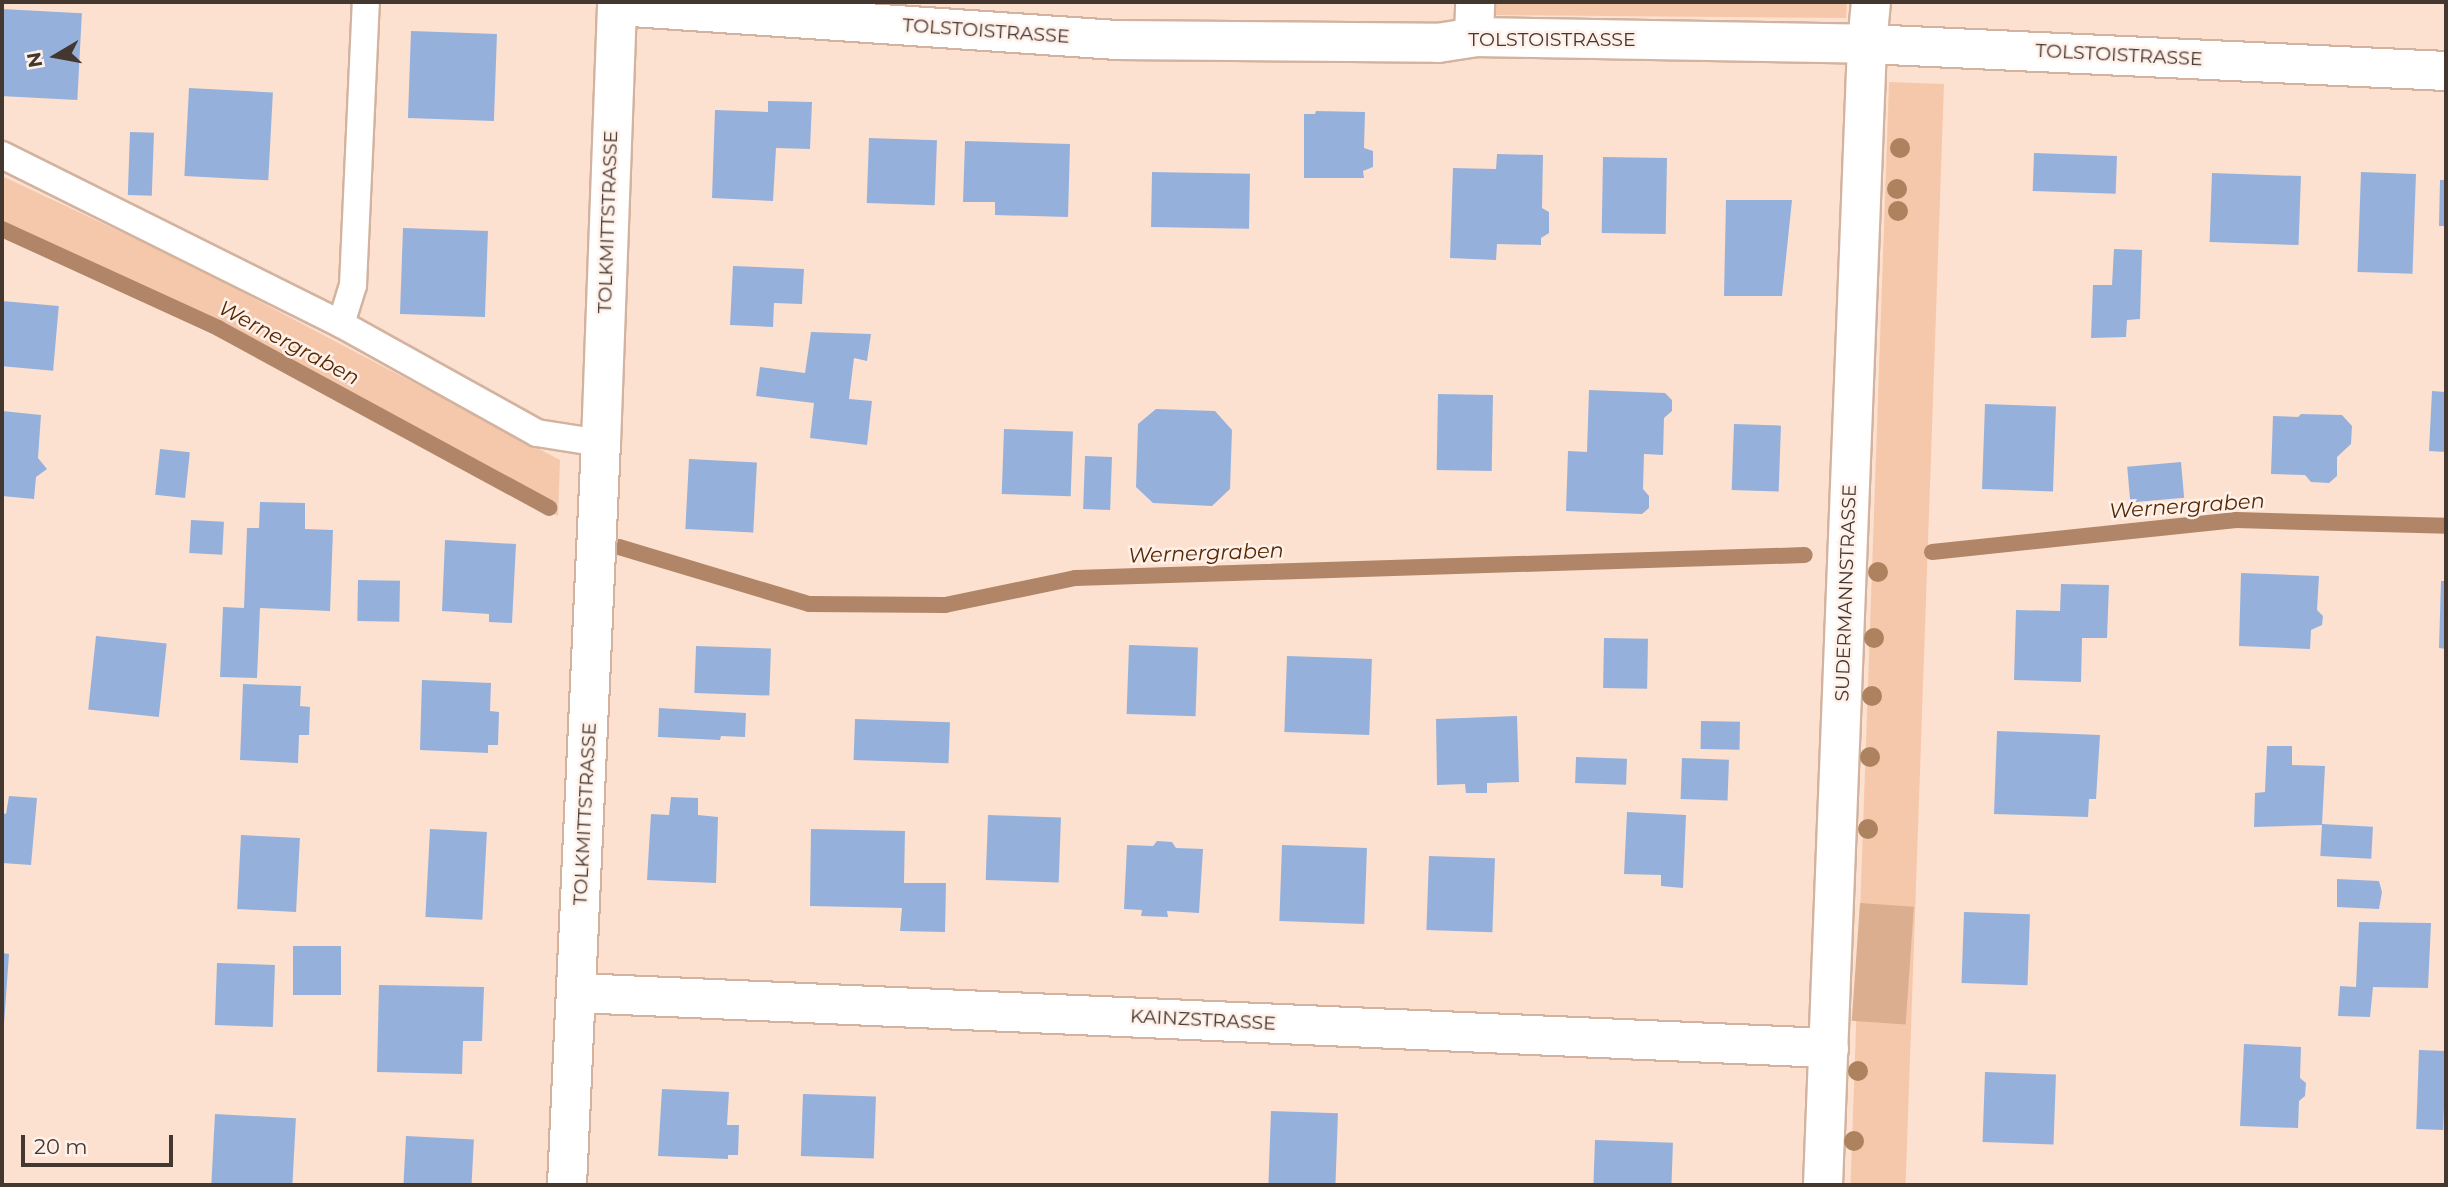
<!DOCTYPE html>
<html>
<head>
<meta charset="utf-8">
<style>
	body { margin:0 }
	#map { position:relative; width:2448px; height:1187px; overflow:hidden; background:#fce1d0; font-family:Montserrat,sans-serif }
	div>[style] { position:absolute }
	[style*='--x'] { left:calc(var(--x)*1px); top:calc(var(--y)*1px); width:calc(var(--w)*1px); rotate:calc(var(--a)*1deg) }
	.green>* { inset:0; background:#f5c8ab; transform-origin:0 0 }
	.forest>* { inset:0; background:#dcae90; transform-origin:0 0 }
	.stream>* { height:16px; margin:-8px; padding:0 8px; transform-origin:8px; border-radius:8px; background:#b18668 }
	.building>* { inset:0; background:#95b1db; transform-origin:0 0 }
	.roads { filter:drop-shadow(2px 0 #d3b39f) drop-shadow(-2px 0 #d3b39f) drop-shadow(0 2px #d3b39f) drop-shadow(0 -2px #d3b39f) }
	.service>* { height:26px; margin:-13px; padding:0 13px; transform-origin:13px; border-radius:13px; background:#fff }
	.minor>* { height:38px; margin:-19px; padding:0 19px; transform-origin:19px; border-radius:19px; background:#fff }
	.trees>* { width:20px; height:20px; margin:-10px; border-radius:50%; background:#ad825e }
	span { translate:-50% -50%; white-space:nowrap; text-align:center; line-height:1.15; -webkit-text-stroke:5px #fff1e9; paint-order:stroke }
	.street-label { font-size:19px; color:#44372f }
	.water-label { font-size:21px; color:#542904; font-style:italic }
	.frame { position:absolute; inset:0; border:4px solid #44372f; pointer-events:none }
	.north { position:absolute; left:21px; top:21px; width:70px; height:70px; -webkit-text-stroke:5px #fff1e9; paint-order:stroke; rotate:260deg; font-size:19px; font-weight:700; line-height:28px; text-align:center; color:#44372f }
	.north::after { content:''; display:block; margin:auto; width:24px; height:32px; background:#44372f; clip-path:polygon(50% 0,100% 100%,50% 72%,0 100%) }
	.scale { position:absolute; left:21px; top:1135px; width:152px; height:32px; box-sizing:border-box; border:4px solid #44372f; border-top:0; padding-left:9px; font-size:21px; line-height:24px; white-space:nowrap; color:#44372f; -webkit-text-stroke:5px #fff1e9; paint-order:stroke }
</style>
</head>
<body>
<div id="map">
	<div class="green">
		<i style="clip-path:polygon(1490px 2px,1847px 2px,1846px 18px,1489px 15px)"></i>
		<i style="left:1944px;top:84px;width:1102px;height:55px;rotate:92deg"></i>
		<i style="clip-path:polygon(2px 176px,187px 263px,560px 460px,558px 516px,135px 287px,2px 229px)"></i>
	</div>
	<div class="forest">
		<i style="left:1860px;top:903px;width:54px;height:118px;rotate:4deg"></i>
	</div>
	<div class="stream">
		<i style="--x:2;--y:229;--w:238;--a:24.6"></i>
		<i style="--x:218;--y:328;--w:377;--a:28.5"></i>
		<i style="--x:619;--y:547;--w:198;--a:16.7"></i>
		<i style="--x:809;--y:604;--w:136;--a:0.4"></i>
		<i style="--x:945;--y:605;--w:133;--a:-11.7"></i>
		<i style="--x:1075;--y:578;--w:730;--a:-1.8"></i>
		<i style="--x:1932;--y:552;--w:306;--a:-6"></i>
		<i style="--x:2236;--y:520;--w:210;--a:1.6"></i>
	</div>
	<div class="building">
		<i style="left:2px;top:9px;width:80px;height:87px;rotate:3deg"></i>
		<i style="left:411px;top:31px;width:86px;height:87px;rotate:2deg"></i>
		<i style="left:189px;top:88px;width:84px;height:88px;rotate:3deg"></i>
		<i style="clip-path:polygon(768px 101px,812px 102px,810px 149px,776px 148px,773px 201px,712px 198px,715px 110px,768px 112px)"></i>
		<i style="clip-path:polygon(1316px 111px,1365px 112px,1364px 148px,1373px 151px,1373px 167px,1363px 171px,1364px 178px,1304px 178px,1304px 114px,1315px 114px)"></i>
		<i style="left:130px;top:132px;width:24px;height:63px;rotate:2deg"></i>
		<i style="left:869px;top:138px;width:68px;height:65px;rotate:2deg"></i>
		<i style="clip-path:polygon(965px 141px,1070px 144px,1068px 217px,995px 215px,995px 202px,963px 202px)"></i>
		<i style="left:2034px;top:153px;width:83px;height:38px;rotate:2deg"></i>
		<i style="clip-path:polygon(1497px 154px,1543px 155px,1542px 208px,1549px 212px,1549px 233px,1541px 238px,1541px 245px,1497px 244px,1496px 260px,1450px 258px,1453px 168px,1496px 169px)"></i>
		<i style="left:1603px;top:157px;width:64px;height:76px;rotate:1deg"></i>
		<i style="left:1152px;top:172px;width:98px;height:55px;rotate:1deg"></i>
		<i style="left:2361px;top:172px;width:55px;height:100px;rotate:2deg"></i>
		<i style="left:2212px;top:173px;width:89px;height:69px;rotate:2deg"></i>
		<i style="clip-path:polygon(2440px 180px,2446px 180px,2446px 226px,2439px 226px)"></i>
		<i style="clip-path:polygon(1726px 200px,1792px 200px,1782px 296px,1724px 296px)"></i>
		<i style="left:403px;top:228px;width:85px;height:86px;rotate:2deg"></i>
		<i style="clip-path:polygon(2114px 249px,2142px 250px,2140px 319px,2127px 320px,2126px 337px,2091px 338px,2093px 285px,2112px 285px)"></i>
		<i style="clip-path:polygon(733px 266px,804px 269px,802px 304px,774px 303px,773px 327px,730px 325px)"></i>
		<i style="left:2px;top:301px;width:57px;height:65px;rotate:5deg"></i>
		<i style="clip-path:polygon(811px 332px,871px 334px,867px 361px,854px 358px,849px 399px,872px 401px,867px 445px,810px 438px,814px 403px,756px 396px,760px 367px,805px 373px)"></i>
		<i style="clip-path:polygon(1589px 390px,1665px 393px,1672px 400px,1672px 411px,1664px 418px,1663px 455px,1644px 454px,1643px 489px,1649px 496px,1649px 508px,1642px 514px,1566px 511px,1568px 451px,1587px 452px)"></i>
		<i style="clip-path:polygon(2432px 391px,2446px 392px,2446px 452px,2429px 451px)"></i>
		<i style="left:1438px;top:394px;width:55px;height:76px;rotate:1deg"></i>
		<i style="left:1985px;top:404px;width:71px;height:85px;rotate:2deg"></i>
		<i style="clip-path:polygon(1156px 409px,1215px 411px,1232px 430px,1230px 489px,1212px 506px,1153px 503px,1136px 487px,1138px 424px)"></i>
		<i style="clip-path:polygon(2px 411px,41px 415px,38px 458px,47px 469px,36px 477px,34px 499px,2px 496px)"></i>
		<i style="clip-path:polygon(2301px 414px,2342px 415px,2352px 426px,2351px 444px,2337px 457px,2337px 476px,2329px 483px,2311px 482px,2305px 475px,2271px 474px,2273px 416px,2298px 417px)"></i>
		<i style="left:1734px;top:424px;width:47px;height:66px;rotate:2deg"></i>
		<i style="left:1004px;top:429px;width:69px;height:65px;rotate:2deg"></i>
		<i style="left:160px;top:449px;width:30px;height:46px;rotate:6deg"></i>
		<i style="left:1085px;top:456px;width:27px;height:53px;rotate:2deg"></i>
		<i style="left:689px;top:459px;width:68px;height:70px;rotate:3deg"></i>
		<i style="left:2181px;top:462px;width:36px;height:54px;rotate:85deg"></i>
		<i style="clip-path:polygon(260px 502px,305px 503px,305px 529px,333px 530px,330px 611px,260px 608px,257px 678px,220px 677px,223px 607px,244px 608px,247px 528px,259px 528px)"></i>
		<i style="left:191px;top:520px;width:33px;height:33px;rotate:3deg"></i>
		<i style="clip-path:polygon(445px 540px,516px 544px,512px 623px,489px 622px,489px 614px,442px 611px)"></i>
		<i style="clip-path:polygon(2241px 573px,2319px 576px,2317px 610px,2323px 616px,2322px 625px,2311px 630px,2310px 649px,2239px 646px)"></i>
		<i style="left:358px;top:580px;width:42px;height:41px;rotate:1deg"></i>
		<i style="clip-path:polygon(2441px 581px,2446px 581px,2446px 649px,2439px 648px)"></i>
		<i style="clip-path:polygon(2061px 584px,2109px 585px,2107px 638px,2082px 638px,2081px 682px,2014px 680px,2016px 610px,2060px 611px)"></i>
		<i style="left:96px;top:636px;width:71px;height:74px;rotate:6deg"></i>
		<i style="left:1604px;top:638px;width:44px;height:50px;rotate:1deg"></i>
		<i style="left:1129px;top:645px;width:69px;height:69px;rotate:2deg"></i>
		<i style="left:696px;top:646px;width:75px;height:47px;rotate:2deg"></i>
		<i style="left:1287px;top:656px;width:85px;height:76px;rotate:2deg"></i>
		<i style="clip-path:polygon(422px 680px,491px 683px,490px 711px,499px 712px,498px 745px,488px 745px,488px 753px,420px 750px)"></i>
		<i style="clip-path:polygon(243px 684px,301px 686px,300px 706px,310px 707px,309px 735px,299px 735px,298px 763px,240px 760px)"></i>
		<i style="clip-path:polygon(659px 708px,746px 713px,745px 737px,721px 736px,720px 740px,658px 737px)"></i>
		<i style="clip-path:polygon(1517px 716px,1519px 782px,1487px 783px,1487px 793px,1466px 793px,1465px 784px,1437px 785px,1436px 719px)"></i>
		<i style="left:855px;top:719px;width:95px;height:41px;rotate:2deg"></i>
		<i style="left:1701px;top:721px;width:39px;height:28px;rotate:1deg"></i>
		<i style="clip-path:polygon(1997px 731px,2100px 735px,2096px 799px,2089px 799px,2088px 817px,1994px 814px)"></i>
		<i style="clip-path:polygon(2267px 746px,2292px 746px,2292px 765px,2325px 766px,2322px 825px,2254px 827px,2255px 793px,2265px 792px)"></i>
		<i style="left:1576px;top:757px;width:51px;height:26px;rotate:2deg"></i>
		<i style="left:1682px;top:758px;width:47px;height:41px;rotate:2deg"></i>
		<i style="clip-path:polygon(9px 796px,37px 798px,31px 865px,2px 863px,2px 813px,6px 814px)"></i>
		<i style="clip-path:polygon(671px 797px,698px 798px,698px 815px,718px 817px,716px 883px,647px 880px,651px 814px,669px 815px)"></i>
		<i style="clip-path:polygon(1627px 812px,1686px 815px,1683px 888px,1661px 886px,1661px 875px,1624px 874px)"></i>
		<i style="left:988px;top:815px;width:73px;height:65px;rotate:2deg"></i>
		<i style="left:2322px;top:824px;width:51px;height:32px;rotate:3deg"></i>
		<i style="left:430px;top:829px;width:57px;height:88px;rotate:3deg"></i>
		<i style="clip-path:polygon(811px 829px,905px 831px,904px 883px,946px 883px,945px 932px,900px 931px,902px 908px,810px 906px)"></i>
		<i style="left:241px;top:835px;width:59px;height:74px;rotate:3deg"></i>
		<i style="clip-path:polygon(1157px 841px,1172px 842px,1176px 848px,1203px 849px,1199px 913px,1167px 911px,1168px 917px,1141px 916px,1142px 910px,1124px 909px,1127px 845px,1153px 846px)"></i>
		<i style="left:1282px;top:845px;width:85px;height:76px;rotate:2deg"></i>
		<i style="left:1429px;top:856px;width:66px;height:74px;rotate:2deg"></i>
		<i style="clip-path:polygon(2337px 879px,2379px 881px,2382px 892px,2379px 909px,2337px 907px)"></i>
		<i style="left:1964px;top:912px;width:66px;height:71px;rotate:2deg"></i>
		<i style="clip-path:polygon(2359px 922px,2431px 923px,2428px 988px,2373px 987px,2370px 1017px,2338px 1016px,2340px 986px,2356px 987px)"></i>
		<i style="left:293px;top:946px;width:48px;height:49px"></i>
		<i style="clip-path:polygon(2px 953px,9px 954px,4px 1024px,2px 1024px)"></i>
		<i style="left:217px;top:963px;width:58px;height:62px;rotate:2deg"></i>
		<i style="clip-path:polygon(379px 985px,484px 987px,482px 1041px,463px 1041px,462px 1074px,377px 1072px)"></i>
		<i style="clip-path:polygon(2244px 1044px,2301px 1047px,2300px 1078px,2306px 1083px,2305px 1096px,2299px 1101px,2298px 1128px,2240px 1126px)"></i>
		<i style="left:2419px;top:1050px;width:27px;height:79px;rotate:2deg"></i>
		<i style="left:1985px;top:1072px;width:71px;height:70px;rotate:2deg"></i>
		<i style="clip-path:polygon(662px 1089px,729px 1092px,727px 1125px,739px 1125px,738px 1155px,728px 1155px,728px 1159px,658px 1156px)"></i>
		<i style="left:803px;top:1094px;width:73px;height:62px;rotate:2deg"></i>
		<i style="left:1271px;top:1111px;width:67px;height:74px;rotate:2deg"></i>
		<i style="left:215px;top:1114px;width:81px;height:71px;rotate:3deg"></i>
		<i style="left:406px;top:1136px;width:68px;height:49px;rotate:3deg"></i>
		<i style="left:1595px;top:1140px;width:78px;height:45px;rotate:2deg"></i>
	</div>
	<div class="roads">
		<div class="service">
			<i style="--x:2;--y:155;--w:379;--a:26.5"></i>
			<i style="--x:341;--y:324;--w:224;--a:29.1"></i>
			<i style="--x:537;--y:433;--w:65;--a:8.9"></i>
			<i style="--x:341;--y:324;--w:41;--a:-72.9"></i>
			<i style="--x:353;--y:285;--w:283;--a:-87.4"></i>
		</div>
		<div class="minor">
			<i style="--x:618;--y:6;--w:500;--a:3.9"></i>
			<i style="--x:1117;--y:40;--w:321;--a:0.5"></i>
			<i style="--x:1438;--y:43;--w:36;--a:-9"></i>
			<i style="--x:1474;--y:37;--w:393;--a:1"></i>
			<i style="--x:1867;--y:44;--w:580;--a:2.67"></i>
			<i style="--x:1474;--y:37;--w:35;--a:-88"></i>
			<i style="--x:577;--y:993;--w:1253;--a:2.52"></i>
			<i style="--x:567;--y:1185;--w:743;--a:-87.38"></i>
			<i style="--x:601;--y:443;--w:441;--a:-87.9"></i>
			<i style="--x:1823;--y:1185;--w:1142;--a:-87.79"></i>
			<i style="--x:1867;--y:44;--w:42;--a:-84.6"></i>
		</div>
	</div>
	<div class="trees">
		<i style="left:1900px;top:148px"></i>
		<i style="left:1897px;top:189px"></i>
		<i style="left:1898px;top:211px"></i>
		<i style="left:1878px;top:572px"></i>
		<i style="left:1874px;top:638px"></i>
		<i style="left:1872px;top:696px"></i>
		<i style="left:1870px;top:757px"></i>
		<i style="left:1868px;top:829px"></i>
		<i style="left:1858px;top:1071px"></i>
		<i style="left:1854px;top:1141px"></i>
	</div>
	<div class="street-label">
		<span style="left:986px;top:31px;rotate:4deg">TOLSTOISTRASSE</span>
		<span style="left:1552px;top:40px">TOLSTOISTRASSE</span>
		<span style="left:2119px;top:55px;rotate:3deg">TOLSTOISTRASSE</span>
		<span style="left:608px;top:222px;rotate:-88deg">TOLKMITTSTRASSE</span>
		<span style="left:1846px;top:593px;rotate:-88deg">SUDERMANNSTRASSE</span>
		<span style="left:585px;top:814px;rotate:-87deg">TOLKMITTSTRASSE</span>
		<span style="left:1203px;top:1020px;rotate:3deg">KAINZSTRASSE</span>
	</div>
	<div class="water-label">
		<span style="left:289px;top:343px;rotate:28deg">Wernergraben</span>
		<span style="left:2187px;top:506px;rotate:-4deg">Wernergraben</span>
		<span style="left:1206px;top:553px;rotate:-2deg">Wernergraben</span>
	</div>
	<div class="frame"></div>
	<div class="north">N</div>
	<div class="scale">20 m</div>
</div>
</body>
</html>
